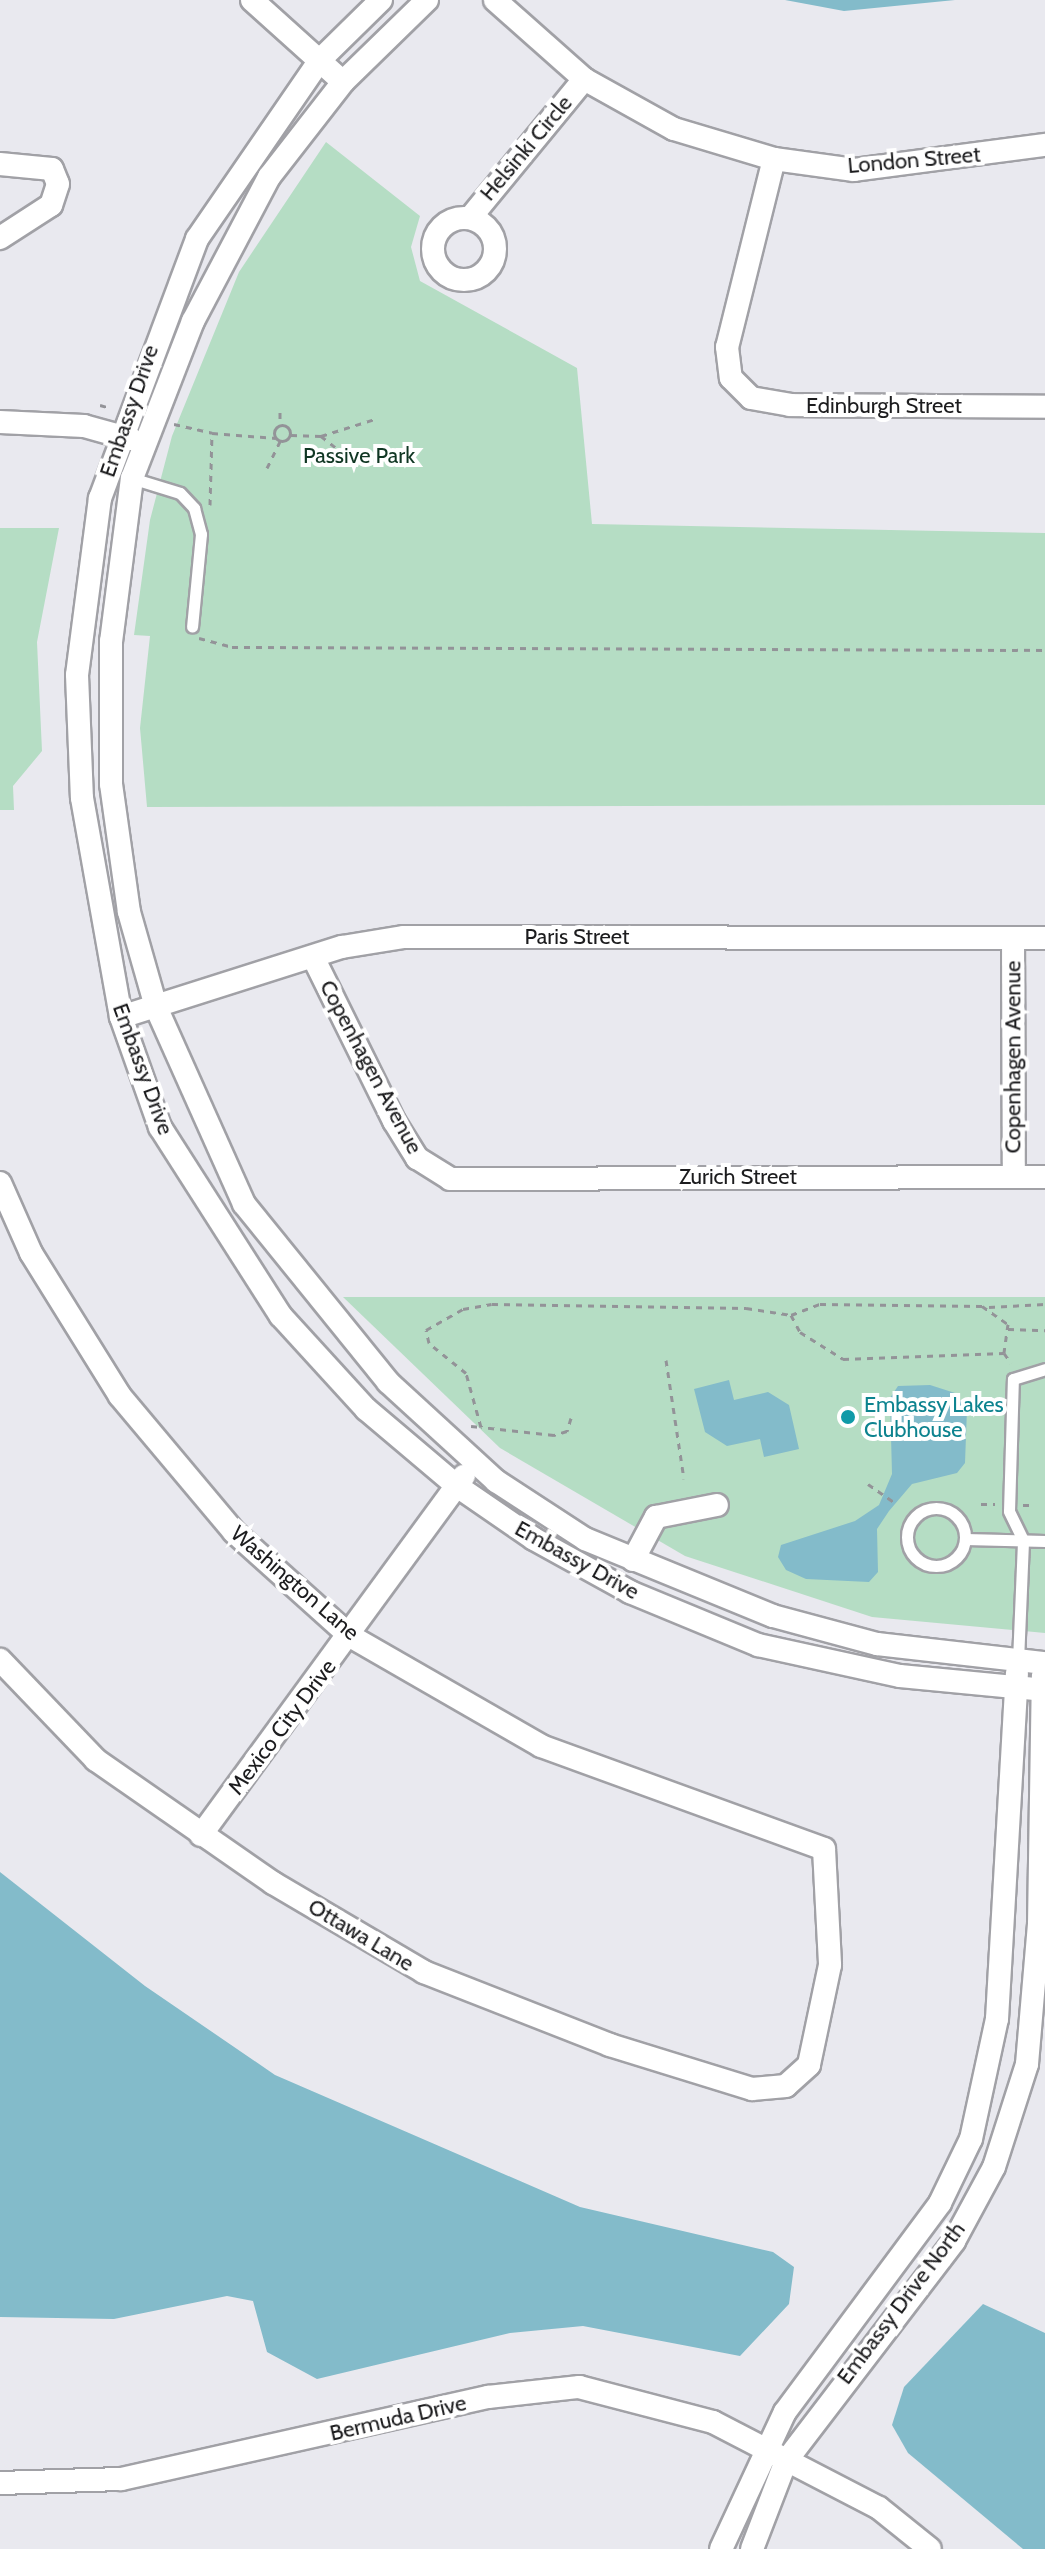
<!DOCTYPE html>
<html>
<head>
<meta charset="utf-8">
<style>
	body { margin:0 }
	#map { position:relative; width:1045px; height:2549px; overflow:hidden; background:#e9e9ef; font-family:Cabin,sans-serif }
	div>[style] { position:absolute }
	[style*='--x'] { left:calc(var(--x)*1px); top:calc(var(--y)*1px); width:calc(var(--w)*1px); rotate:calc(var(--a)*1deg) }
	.green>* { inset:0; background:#b5ddc4 }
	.water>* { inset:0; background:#83bbca }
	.path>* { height:3px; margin-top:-1.5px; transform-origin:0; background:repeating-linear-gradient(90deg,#939398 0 6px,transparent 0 12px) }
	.path>.ring { margin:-1.5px; padding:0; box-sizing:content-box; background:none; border:3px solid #939398; border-radius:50% }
	.roads { filter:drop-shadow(2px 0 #a1a1a6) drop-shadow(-2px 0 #a1a1a6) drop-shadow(0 2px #a1a1a6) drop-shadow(0 -2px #a1a1a6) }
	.lane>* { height:11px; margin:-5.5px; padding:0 5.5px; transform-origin:5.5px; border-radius:5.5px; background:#fff }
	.lane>.ring { margin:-5.5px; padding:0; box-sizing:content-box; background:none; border:11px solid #fff; border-radius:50% }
	.street>* { height:22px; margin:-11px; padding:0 11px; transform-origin:11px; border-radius:11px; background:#fff }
	.street>.ring { margin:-11px; padding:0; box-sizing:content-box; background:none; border:22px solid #fff; border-radius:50% }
	.dots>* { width:22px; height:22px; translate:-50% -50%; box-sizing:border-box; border:4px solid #fff; border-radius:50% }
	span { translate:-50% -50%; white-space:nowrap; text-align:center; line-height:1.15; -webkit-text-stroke:8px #fff; paint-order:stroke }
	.street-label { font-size:22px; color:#1c1c1e }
	.park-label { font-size:22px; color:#103623 }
	.culture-label { font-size:22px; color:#0d838f }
	.left { translate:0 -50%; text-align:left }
</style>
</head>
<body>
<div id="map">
	<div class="green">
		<i style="clip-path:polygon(326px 142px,420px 216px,411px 247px,420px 281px,577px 368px,592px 524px,1045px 533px,1045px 805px,147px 807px,140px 728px,150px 636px,134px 635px,150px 520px,172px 436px,239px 272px)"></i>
		<i style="clip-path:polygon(0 528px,59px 528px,37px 642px,42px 751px,13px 786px,14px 810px,0 810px)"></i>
		<i style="clip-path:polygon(343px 1297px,1045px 1297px,1045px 1633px,872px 1617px,685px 1556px,500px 1448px)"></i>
	</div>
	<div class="water">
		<i style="clip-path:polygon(785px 0,955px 0,844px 11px)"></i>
		<i style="clip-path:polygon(729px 1380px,734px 1400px,768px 1392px,789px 1405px,799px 1449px,764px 1457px,760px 1439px,727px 1446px,705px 1432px,694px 1389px)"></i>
		<i style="clip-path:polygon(930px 1385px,955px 1393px,967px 1409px,965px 1463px,957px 1473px,912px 1484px,889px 1511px,877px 1529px,878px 1572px,869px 1582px,806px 1579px,786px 1570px,778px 1557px,781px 1545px,855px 1521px,879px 1505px,892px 1474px,890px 1398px,898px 1386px)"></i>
		<i style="clip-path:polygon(0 1872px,145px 1986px,275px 2075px,580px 2207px,773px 2252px,794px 2267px,789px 2304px,740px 2356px,583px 2326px,510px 2333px,317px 2379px,267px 2352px,253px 2301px,227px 2296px,114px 2319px,0 2317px)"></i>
		<i style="clip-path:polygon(983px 2304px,1045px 2333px,1045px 2549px,1023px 2549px,908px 2453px,892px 2425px,904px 2387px)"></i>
	</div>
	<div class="path">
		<i style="--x:100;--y:405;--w:7;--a:16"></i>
		<i style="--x:280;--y:412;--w:12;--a:90"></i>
		<i style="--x:174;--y:424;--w:39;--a:13"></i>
		<i class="ring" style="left:274px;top:425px;width:13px;height:13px"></i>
		<i style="--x:291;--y:435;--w:30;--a:2"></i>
		<i style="--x:321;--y:436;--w:57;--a:-17.5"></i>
		<i style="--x:321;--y:436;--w:18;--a:38"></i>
		<i style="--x:267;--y:468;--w:30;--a:-64"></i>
		<i style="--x:210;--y:505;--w:72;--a:-88.4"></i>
		<i style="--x:212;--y:433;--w:64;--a:4.5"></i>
		<i style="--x:199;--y:638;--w:34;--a:15"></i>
		<i style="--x:232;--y:647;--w:813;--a:0.21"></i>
		<i style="--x:989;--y:1307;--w:56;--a:-3.1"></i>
		<i style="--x:791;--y:1315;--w:31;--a:-21"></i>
		<i style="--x:820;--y:1304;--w:162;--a:0.7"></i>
		<i style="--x:982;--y:1306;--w:32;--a:35"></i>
		<i style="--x:1008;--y:1324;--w:29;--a:98"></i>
		<i style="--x:1008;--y:1329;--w:37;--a:2"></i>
		<i style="--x:666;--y:1360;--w:120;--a:81.4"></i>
		<i style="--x:571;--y:1418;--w:14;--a:107"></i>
		<i style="--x:567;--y:1431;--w:14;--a:163"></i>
		<i style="--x:554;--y:1435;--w:73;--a:-173.7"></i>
		<i style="--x:481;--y:1427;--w:56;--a:-105.5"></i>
		<i style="--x:466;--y:1373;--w:48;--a:-141"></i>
		<i style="--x:429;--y:1343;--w:13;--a:-103"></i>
		<i style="--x:426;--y:1330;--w:43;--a:-29.6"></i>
		<i style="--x:463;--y:1309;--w:29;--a:-10"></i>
		<i style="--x:492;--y:1304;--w:254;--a:0.9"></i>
		<i style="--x:746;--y:1308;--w:46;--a:8.8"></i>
		<i style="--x:791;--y:1315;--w:19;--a:62"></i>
		<i style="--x:800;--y:1332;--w:51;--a:32.1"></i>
		<i style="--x:843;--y:1359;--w:161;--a:-2.1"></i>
		<i style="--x:1004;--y:1353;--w:12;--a:55"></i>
		<i style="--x:471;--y:1426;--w:10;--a:6"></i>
		<i style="--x:868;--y:1484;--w:35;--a:35"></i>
		<i style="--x:981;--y:1504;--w:14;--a:0"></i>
		<i style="--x:1023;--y:1505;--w:12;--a:0"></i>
	</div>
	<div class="roads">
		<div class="lane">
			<i style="--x:128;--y:477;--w:54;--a:17.1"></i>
			<i style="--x:180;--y:493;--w:21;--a:47"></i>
			<i style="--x:194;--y:508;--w:27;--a:75"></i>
			<i style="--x:201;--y:534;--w:93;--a:95.5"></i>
			<i class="ring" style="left:907px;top:1508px;width:47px;height:47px"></i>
			<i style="--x:965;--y:1539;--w:80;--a:1.4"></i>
			<i style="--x:1018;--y:1661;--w:121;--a:-87.6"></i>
			<i style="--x:1023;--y:1540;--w:32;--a:-116"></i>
			<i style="--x:1009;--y:1511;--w:132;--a:-88.3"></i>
			<i style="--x:1013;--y:1379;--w:34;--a:-17"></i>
		</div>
		<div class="street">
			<i style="--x:252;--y:0;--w:122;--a:42"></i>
			<i style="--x:381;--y:0;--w:86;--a:135.5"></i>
			<i style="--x:320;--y:60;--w:217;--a:124.5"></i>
			<i style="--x:197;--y:239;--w:277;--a:110.5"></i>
			<i style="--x:100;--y:498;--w:178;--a:97.4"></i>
			<i style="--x:77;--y:675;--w:123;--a:87.7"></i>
			<i style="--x:82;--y:798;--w:222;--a:79.9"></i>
			<i style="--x:121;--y:1017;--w:117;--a:70.5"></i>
			<i style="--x:160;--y:1127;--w:224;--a:57.4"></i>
			<i style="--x:281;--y:1316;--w:126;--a:47.6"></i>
			<i style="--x:366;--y:1409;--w:119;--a:40.2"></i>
			<i style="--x:457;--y:1486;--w:93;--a:34.5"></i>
			<i style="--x:534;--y:1539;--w:110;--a:28.9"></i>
			<i style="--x:630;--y:1592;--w:139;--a:22.5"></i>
			<i style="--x:758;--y:1645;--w:145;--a:12.3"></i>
			<i style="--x:900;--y:1676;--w:146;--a:5.5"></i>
			<i style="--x:427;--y:0;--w:117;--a:135.7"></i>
			<i style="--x:343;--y:82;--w:120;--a:127.9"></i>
			<i style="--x:269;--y:177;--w:163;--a:117.8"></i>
			<i style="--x:193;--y:321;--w:168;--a:111.2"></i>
			<i style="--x:132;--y:478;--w:164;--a:97.3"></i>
			<i style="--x:111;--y:641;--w:143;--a:90"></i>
			<i style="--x:111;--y:784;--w:129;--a:82"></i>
			<i style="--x:129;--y:912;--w:99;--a:74.1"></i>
			<i style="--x:156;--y:1007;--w:216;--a:65.9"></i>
			<i style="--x:244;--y:1204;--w:229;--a:51"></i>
			<i style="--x:388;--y:1382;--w:147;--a:42.5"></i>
			<i style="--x:496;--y:1481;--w:106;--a:33.1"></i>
			<i style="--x:585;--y:1539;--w:203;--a:22.3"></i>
			<i style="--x:773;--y:1616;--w:108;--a:15.1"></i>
			<i style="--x:877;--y:1644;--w:169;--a:6.5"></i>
			<i style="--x:495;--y:0;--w:119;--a:41.6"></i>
			<i style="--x:584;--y:79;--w:103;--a:29.1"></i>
			<i style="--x:674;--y:129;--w:104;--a:16.7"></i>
			<i style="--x:774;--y:159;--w:81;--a:7.8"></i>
			<i style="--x:854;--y:170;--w:193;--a:-7.5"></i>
			<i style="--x:774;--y:159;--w:194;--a:104"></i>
			<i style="--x:727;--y:347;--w:31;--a:83"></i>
			<i style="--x:731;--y:378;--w:28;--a:45"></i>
			<i style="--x:751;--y:398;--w:40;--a:10"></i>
			<i style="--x:790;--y:405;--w:255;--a:0.4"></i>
			<i style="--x:0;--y:164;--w:52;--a:5.5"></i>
			<i style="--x:52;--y:169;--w:16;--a:68"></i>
			<i style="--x:58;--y:184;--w:22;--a:108"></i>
			<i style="--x:51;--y:205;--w:61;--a:147.1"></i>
			<i style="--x:470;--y:218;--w:180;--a:-50.6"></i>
			<i class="ring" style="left:433px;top:218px;width:40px;height:40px"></i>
			<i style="--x:0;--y:422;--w:84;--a:2.7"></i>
			<i style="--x:84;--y:426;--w:49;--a:15.5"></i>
			<i style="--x:1013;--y:938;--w:238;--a:89.8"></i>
			<i style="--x:314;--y:959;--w:181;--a:63.7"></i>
			<i style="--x:394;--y:1121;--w:44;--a:58.1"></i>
			<i style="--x:417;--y:1158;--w:39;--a:32"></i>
			<i style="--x:450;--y:1179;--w:595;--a:-0.19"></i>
			<i style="--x:121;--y:1017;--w:232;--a:-17.6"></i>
			<i style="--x:342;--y:947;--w:63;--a:-9.2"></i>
			<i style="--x:404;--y:937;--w:641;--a:0.09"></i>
			<i style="--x:0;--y:1183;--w:77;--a:66.1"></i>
			<i style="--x:31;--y:1253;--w:168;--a:58.1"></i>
			<i style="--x:120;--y:1396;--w:177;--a:50"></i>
			<i style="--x:234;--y:1532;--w:156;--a:41.9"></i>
			<i style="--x:350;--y:1636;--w:220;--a:29.9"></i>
			<i style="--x:541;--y:1746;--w:301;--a:20"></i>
			<i style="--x:824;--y:1849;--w:116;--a:87"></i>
			<i style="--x:830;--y:1965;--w:102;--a:101.9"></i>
			<i style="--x:809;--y:2065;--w:31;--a:138"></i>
			<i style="--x:786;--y:2086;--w:34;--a:175"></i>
			<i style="--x:752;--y:2089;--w:149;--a:-162.8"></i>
			<i style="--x:610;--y:2045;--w:200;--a:-158.6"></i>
			<i style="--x:424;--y:1972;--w:175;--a:-149.5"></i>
			<i style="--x:273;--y:1883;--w:216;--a:-145.2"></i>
			<i style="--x:96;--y:1760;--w:139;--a:-133.8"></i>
			<i style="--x:633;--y:1560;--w:49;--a:-61.9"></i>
			<i style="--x:656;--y:1517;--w:62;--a:-11.1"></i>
			<i style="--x:201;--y:1835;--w:445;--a:-53.8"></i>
			<i style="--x:0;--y:2483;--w:121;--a:-1.9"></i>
			<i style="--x:121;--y:2479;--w:376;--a:-12.6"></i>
			<i style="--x:488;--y:2397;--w:92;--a:-6.3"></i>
			<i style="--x:579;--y:2387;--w:138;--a:14.6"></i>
			<i style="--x:713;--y:2422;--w:187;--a:27.4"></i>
			<i style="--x:879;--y:2508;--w:65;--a:38.8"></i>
			<i style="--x:721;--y:2549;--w:151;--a:-65"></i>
			<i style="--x:785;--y:2412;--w:260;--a:-53.4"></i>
			<i style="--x:940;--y:2203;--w:71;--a:-64.2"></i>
			<i style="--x:971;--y:2139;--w:123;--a:-77.8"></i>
			<i style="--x:997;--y:2019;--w:346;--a:-86.7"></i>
			<i style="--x:752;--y:2549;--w:94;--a:-68.9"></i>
			<i style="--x:786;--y:2461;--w:277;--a:-52.6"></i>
			<i style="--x:954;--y:2241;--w:84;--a:-61.6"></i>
			<i style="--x:994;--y:2167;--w:108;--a:-72.2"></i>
			<i style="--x:1027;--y:2064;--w:140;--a:-85.1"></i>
			<i style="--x:1039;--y:1925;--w:249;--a:-89.1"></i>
		</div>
	</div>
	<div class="dots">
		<i style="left:848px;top:1417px;background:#0f9aa8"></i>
	</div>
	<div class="street-label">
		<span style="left:526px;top:148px;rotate:-50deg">Helsinki Circle</span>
		<span style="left:914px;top:160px;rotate:-5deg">London Street</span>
		<span style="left:884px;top:406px">Edinburgh Street</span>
		<span style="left:129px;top:411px;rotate:-71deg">Embassy Drive</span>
		<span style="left:577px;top:937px">Paris Street</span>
		<span style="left:1013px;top:1057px;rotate:-90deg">Copenhagen Avenue</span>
		<span style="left:371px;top:1067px;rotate:62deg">Copenhagen Avenue</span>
		<span style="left:143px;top:1069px;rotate:70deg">Embassy Drive</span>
		<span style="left:738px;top:1177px">Zurich Street</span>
		<span style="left:577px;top:1560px;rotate:29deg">Embassy Drive</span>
		<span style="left:295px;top:1583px;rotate:41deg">Washington Lane</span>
		<span style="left:282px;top:1727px;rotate:-53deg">Mexico City Drive</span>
		<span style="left:361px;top:1935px;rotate:31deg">Ottawa Lane</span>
		<span style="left:901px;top:2303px;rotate:-53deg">Embassy Drive North</span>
		<span style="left:398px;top:2418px;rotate:-13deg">Bermuda Drive</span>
	</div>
	<div class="park-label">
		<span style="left:359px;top:456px">Passive Park</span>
	</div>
	<div class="culture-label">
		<span class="left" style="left:864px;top:1417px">Embassy Lakes<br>Clubhouse</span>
	</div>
</div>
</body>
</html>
